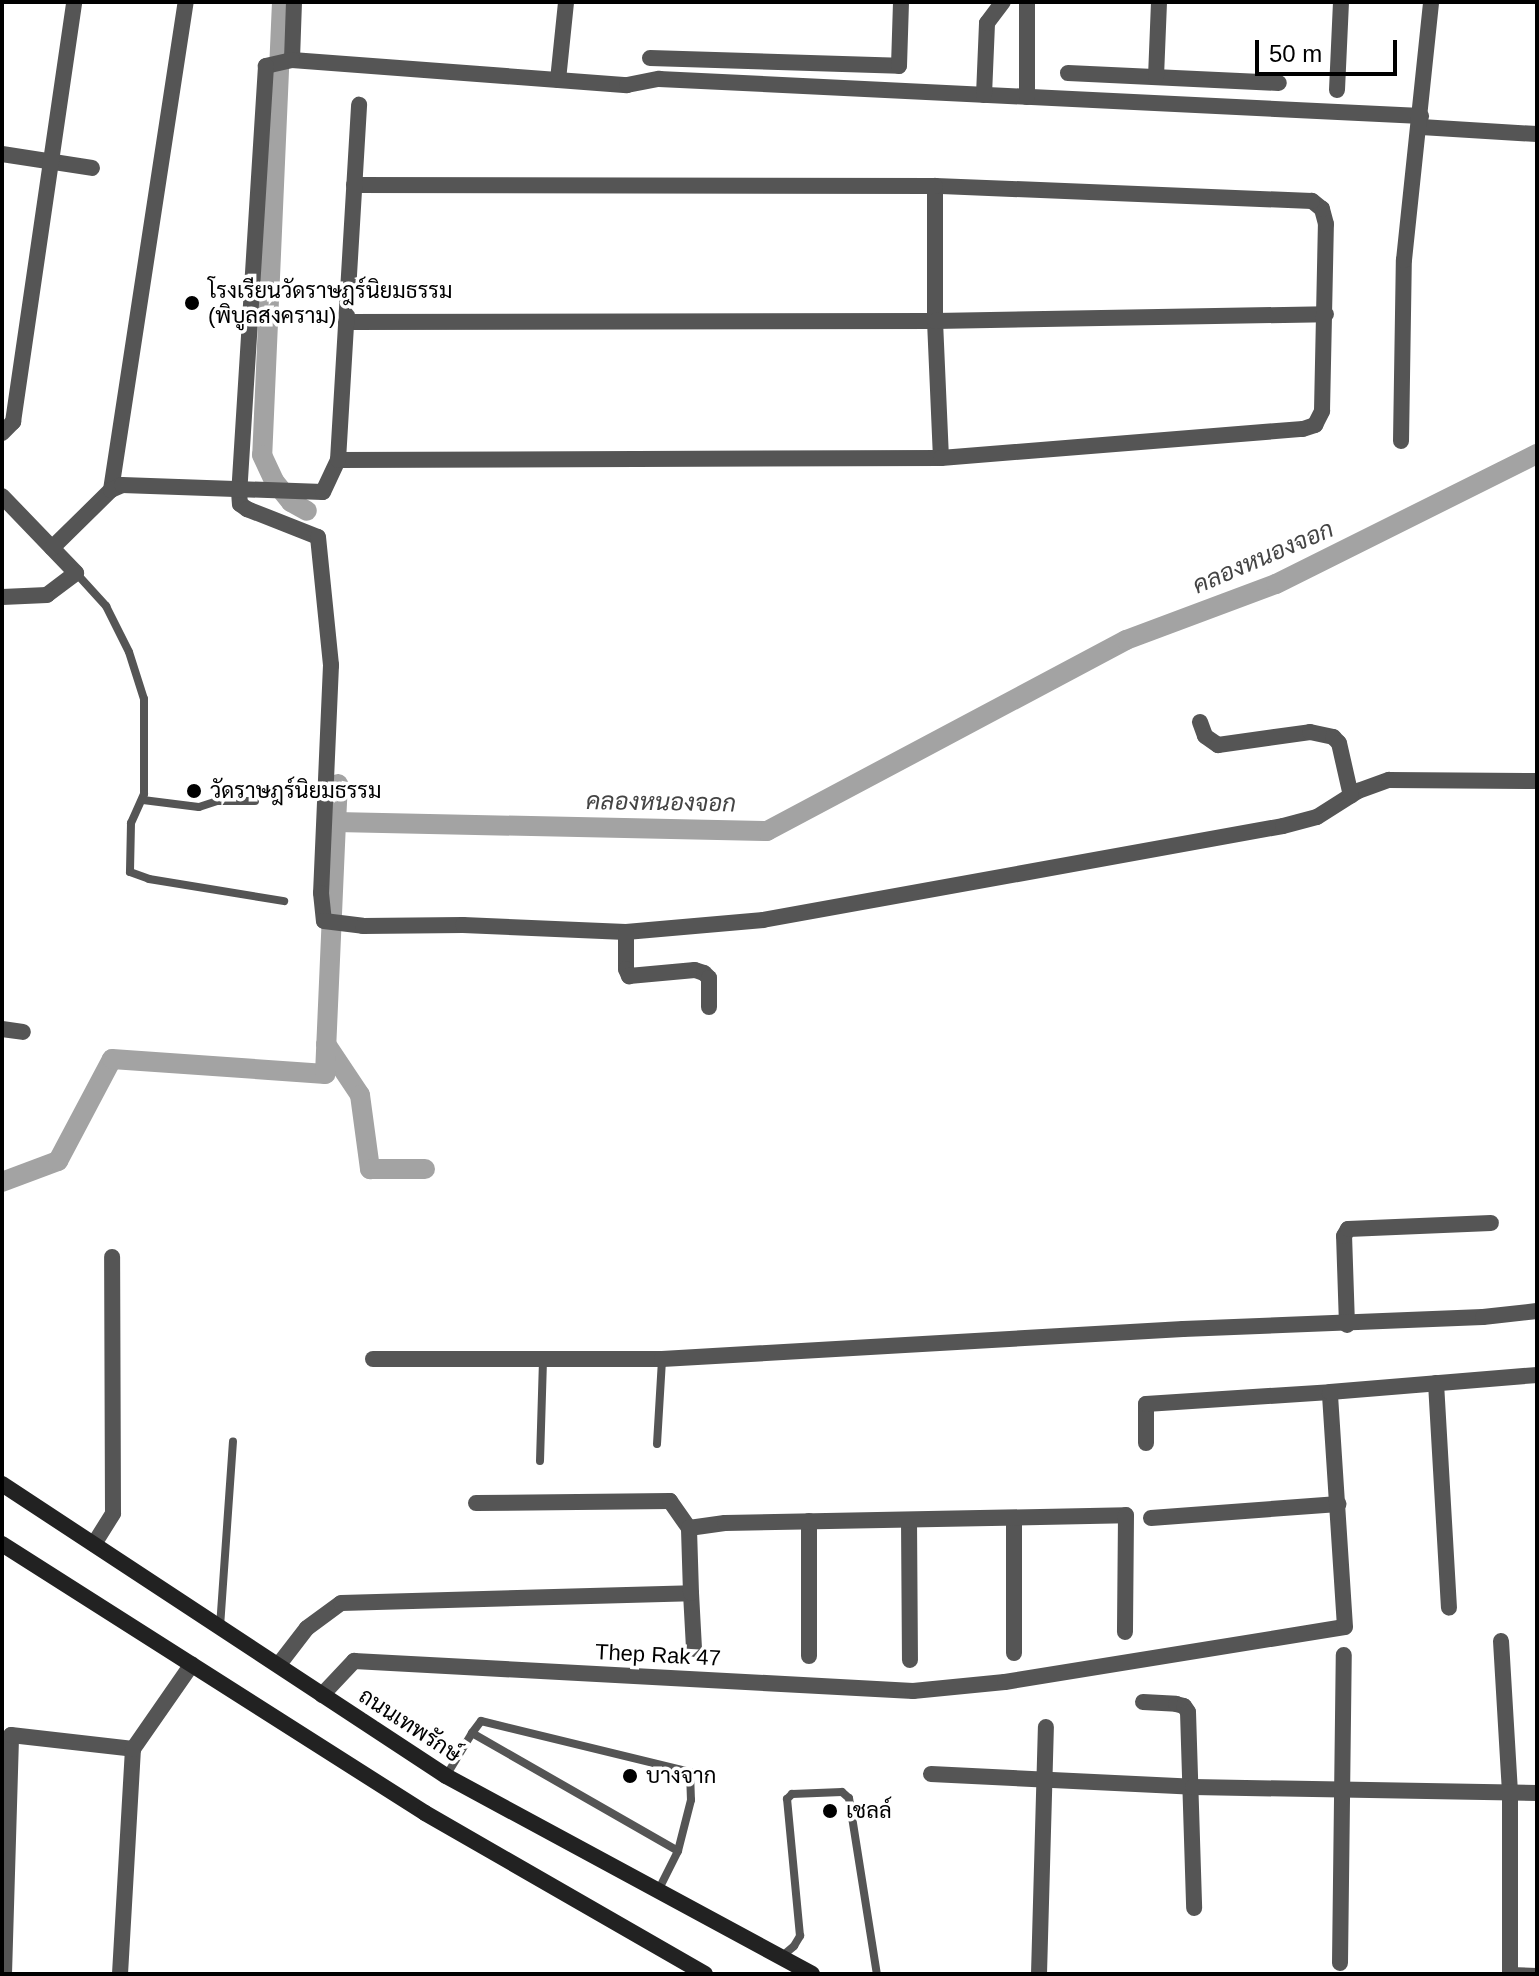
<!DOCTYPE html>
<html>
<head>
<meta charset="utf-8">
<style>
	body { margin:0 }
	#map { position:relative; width:1539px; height:1976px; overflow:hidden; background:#fff; font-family:Arial,Sarabun,sans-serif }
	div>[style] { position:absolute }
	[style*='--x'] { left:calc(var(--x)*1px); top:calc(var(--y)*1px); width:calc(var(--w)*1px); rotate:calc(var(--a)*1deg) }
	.canal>* { height:20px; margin:-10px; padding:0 10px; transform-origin:10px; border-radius:10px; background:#a3a3a3 }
	.service>* { height:8px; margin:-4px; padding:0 4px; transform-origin:4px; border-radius:4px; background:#555 }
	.minor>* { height:16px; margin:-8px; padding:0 8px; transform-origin:8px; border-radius:8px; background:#555 }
	.secondary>* { height:16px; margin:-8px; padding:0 8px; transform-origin:8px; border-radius:8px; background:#222 }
	.dots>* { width:22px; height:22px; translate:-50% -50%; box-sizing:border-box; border:4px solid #fff; border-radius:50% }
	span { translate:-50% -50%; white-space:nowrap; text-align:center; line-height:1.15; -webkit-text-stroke:7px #fff; paint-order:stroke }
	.poi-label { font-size:22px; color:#000 }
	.left { translate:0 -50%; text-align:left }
	.street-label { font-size:22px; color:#000 }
	.water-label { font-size:24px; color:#444; font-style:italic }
	.frame { position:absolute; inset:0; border:4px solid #000; pointer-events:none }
	.scale { position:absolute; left:1255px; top:40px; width:142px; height:36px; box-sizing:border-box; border:4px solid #000; border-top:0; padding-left:10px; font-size:24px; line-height:28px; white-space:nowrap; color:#000; -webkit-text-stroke:6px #fff; paint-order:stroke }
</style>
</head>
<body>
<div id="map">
	<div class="canal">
		<i style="--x:282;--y:2;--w:453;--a:92.5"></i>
		<i style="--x:262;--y:455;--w:29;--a:65"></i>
		<i style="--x:274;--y:481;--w:27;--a:51"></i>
		<i style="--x:291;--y:502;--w:18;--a:29"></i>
		<i style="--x:336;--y:822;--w:38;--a:-87"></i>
		<i style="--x:326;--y:1044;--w:61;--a:56.3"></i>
		<i style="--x:360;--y:1095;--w:75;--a:82.3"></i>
		<i style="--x:370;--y:1169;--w:55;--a:0"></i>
		<i style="--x:2;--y:1182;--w:60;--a:-20.6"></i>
		<i style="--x:58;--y:1161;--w:115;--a:-62.1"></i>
		<i style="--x:112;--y:1059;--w:214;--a:4"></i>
		<i style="--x:325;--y:1074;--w:252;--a:-87.5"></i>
		<i style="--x:336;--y:822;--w:431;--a:1.2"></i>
		<i style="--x:767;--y:831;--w:407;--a:-28"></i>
		<i style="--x:1126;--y:640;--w:160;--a:-20.5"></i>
		<i style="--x:1276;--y:584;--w:292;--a:-26.5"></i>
	</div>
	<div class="service">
		<i style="--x:76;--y:573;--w:45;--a:47.7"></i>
		<i style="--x:106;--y:606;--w:51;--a:63.4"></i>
		<i style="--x:129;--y:652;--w:49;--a:72.3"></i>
		<i style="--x:144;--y:699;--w:95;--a:90"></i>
		<i style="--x:144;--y:794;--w:32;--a:114"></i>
		<i style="--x:131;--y:823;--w:49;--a:91.2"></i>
		<i style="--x:130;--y:872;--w:20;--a:20"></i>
		<i style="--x:149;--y:879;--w:137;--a:9.3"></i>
		<i style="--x:143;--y:800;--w:56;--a:7.1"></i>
		<i style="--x:199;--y:807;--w:20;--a:-18"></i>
		<i style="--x:218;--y:801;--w:37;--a:0"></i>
		<i style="--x:657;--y:1444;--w:85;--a:-86.6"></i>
		<i style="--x:540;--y:1461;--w:100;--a:-88.3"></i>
		<i style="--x:220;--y:1627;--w:186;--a:-86"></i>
		<i style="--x:472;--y:1733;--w:15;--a:-53"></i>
		<i style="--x:481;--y:1721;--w:215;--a:13.7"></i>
		<i style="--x:690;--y:1772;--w:28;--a:88"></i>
		<i style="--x:691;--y:1800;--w:53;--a:104.3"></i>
		<i style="--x:446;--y:1776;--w:50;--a:-58.8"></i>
		<i style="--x:472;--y:1733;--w:237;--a:29.8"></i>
		<i style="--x:678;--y:1851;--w:45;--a:116.6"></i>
		<i style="--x:781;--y:1957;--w:17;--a:-40"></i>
		<i style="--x:794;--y:1946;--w:12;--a:-59"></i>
		<i style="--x:800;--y:1936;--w:138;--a:-95.4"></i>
		<i style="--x:787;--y:1799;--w:7;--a:-45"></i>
		<i style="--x:792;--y:1794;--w:50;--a:-2.3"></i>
		<i style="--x:842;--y:1792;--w:9;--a:41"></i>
		<i style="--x:849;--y:1798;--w:178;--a:81"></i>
		<i style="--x:1510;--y:1971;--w:27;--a:2"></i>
	</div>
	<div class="minor">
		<i style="--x:294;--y:2;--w:58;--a:92"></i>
		<i style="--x:292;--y:60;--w:336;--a:4.3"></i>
		<i style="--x:627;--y:85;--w:33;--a:-11"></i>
		<i style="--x:659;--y:79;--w:763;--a:2.78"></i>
		<i style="--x:650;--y:58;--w:249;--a:1.8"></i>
		<i style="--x:899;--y:66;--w:64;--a:-88.2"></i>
		<i style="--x:292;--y:60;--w:27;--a:167"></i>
		<i style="--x:266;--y:66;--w:426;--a:93.6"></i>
		<i style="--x:239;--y:491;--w:13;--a:86"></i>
		<i style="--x:240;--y:504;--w:9;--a:36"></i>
		<i style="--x:247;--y:509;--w:76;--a:21.5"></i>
		<i style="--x:318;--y:537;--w:129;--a:84.2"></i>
		<i style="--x:331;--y:665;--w:228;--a:92.5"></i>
		<i style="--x:321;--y:893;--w:28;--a:84"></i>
		<i style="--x:324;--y:921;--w:39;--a:7"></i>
		<i style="--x:363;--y:926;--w:100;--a:-0.6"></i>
		<i style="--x:463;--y:925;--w:163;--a:2.5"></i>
		<i style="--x:626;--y:932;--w:138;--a:-5"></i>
		<i style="--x:763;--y:920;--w:528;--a:-10.25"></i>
		<i style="--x:1283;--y:826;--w:35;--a:-15"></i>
		<i style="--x:1317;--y:817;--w:49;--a:-32.4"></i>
		<i style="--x:1358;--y:791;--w:33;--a:-20"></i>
		<i style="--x:1389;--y:780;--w:148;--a:0.4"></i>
		<i style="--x:1068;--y:73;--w:211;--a:2.7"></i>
		<i style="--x:1156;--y:77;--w:75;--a:-87.7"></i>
		<i style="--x:558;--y:80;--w:78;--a:-84.1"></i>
		<i style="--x:1337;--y:90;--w:88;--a:-87.4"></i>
		<i style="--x:984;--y:95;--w:72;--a:-87.6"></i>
		<i style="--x:987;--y:23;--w:26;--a:-53"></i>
		<i style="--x:1027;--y:97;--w:95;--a:-90"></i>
		<i style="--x:1421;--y:127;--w:116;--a:3.5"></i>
		<i style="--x:2;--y:154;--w:91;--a:8.8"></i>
		<i style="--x:935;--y:186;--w:135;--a:90"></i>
		<i style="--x:935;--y:321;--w:137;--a:87.5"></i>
		<i style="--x:346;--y:322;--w:589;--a:-0.1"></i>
		<i style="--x:935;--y:321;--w:391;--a:-1"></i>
		<i style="--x:2;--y:433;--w:16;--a:-45"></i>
		<i style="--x:13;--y:422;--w:424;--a:-81.7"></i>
		<i style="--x:1401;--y:441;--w:181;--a:-89.1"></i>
		<i style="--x:1404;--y:260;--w:259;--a:-84"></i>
		<i style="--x:338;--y:460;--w:603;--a:-0.19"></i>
		<i style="--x:941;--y:458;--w:363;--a:-4.6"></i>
		<i style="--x:1303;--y:429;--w:13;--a:-18"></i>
		<i style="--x:1315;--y:425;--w:16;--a:-63"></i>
		<i style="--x:1322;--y:411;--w:187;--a:-88.8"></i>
		<i style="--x:1326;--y:224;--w:16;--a:-105"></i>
		<i style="--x:1322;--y:209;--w:13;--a:-141"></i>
		<i style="--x:1312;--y:201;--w:377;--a:-177.7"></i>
		<i style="--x:935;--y:186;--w:581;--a:-179.9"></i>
		<i style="--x:111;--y:490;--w:494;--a:-81.3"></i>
		<i style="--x:2;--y:496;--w:107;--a:46.1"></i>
		<i style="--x:76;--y:573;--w:36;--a:143"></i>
		<i style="--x:47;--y:595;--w:45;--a:177.5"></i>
		<i style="--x:52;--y:548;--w:83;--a:-44.5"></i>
		<i style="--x:111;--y:490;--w:12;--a:-24"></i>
		<i style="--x:122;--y:485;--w:201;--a:2"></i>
		<i style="--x:323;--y:492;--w:35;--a:-65"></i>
		<i style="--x:338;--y:460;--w:356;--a:-86.6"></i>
		<i style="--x:1200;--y:722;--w:15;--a:70"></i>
		<i style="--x:1205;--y:736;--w:16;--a:35"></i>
		<i style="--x:1218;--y:745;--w:93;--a:-8"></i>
		<i style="--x:1310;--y:732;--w:24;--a:12"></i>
		<i style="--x:1333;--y:737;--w:8;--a:45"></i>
		<i style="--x:1339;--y:743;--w:54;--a:77.2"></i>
		<i style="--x:626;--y:932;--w:37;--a:90"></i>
		<i style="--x:626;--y:969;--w:8;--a:67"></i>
		<i style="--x:629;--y:976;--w:66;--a:-5.2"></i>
		<i style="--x:695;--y:970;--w:9;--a:18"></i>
		<i style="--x:704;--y:973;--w:7;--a:45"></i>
		<i style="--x:709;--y:978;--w:29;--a:90"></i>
		<i style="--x:2;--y:1029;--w:21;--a:8"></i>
		<i style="--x:1347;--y:1325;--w:89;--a:-91.9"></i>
		<i style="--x:1344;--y:1236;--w:8;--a:-60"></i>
		<i style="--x:1348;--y:1229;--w:143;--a:-2.4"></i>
		<i style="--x:373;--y:1359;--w:289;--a:0"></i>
		<i style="--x:662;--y:1359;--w:522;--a:-3.3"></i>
		<i style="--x:1183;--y:1329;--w:300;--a:-2.3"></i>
		<i style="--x:1483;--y:1317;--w:54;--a:-6.3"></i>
		<i style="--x:1436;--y:1383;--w:225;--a:86.7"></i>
		<i style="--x:1146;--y:1443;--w:39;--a:-90"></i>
		<i style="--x:1146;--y:1404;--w:184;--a:-3.7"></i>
		<i style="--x:476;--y:1503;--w:194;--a:-0.6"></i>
		<i style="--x:670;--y:1501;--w:33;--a:55"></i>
		<i style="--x:1014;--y:1518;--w:135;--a:90"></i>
		<i style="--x:1151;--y:1518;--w:188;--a:-4.3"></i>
		<i style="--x:909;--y:1520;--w:140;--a:89.6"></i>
		<i style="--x:809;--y:1521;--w:135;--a:90"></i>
		<i style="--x:94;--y:1544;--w:36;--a:-58"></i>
		<i style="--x:113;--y:1513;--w:256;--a:-90.2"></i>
		<i style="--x:691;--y:1593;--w:56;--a:86.9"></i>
		<i style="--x:1501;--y:1641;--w:152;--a:86.6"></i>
		<i style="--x:1510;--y:1793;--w:181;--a:90"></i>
		<i style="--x:280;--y:1663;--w:44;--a:-52.4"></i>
		<i style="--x:307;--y:1628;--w:42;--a:-36.3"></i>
		<i style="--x:341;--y:1603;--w:350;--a:-1.6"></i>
		<i style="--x:691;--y:1593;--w:65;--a:-91.8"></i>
		<i style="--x:689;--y:1528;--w:36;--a:-8"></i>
		<i style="--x:725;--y:1523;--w:401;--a:-1.1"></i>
		<i style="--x:1126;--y:1515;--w:117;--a:90.5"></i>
		<i style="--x:322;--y:1695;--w:47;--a:-46.7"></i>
		<i style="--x:354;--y:1661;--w:560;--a:3.07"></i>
		<i style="--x:913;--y:1691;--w:92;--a:-5.6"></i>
		<i style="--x:1005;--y:1682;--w:344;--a:-9.2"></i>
		<i style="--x:1345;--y:1627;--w:235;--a:-93.7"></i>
		<i style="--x:1330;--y:1392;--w:208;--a:-4.7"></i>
		<i style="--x:1143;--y:1702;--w:33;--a:3"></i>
		<i style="--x:1176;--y:1704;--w:8;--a:14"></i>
		<i style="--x:1184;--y:1706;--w:7;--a:56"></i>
		<i style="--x:1188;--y:1712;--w:196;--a:88.2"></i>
		<i style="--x:931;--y:1774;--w:262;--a:2.8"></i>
		<i style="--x:1193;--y:1787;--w:344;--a:1"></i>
		<i style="--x:1340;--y:1963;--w:308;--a:-89.3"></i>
		<i style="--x:4;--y:1974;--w:239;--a:-88.3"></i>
		<i style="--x:11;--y:1735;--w:123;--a:6.5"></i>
		<i style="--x:120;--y:1974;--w:225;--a:-86.7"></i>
		<i style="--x:133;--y:1749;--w:103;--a:-55.2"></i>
		<i style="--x:1039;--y:1974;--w:247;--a:-88.4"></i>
	</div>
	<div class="secondary">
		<i style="--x:2;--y:1484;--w:531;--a:33.33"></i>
		<i style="--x:446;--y:1776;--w:416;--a:28.4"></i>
		<i style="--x:2;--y:1544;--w:501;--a:32.45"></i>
		<i style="--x:425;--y:1813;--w:323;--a:29.9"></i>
	</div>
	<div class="dots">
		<i style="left:192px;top:303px;background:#000"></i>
		<i style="left:194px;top:791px;background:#000"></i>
		<i style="left:630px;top:1776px;background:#000"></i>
		<i style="left:830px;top:1811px;background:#000"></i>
	</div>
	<div class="poi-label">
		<span class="left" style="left:208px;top:303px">โรงเรียนวัดราษฎร์นิยมธรรม<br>(พิบูลสงคราม)</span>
		<span class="left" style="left:210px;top:791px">วัดราษฎร์นิยมธรรม</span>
		<span class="left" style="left:646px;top:1776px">บางจาก</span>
		<span class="left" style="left:846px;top:1811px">เชลล์</span>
	</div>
	<div class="street-label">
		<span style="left:658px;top:1655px;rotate:3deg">Thep Rak 47</span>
		<span style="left:410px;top:1725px;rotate:33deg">ถนนเทพรักษ์</span>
	</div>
	<div class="water-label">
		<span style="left:1263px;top:557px;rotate:-23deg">คลองหนองจอก</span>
		<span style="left:661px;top:802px;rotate:1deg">คลองหนองจอก</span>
	</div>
	<div class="frame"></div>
	<div class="scale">50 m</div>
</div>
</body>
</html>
